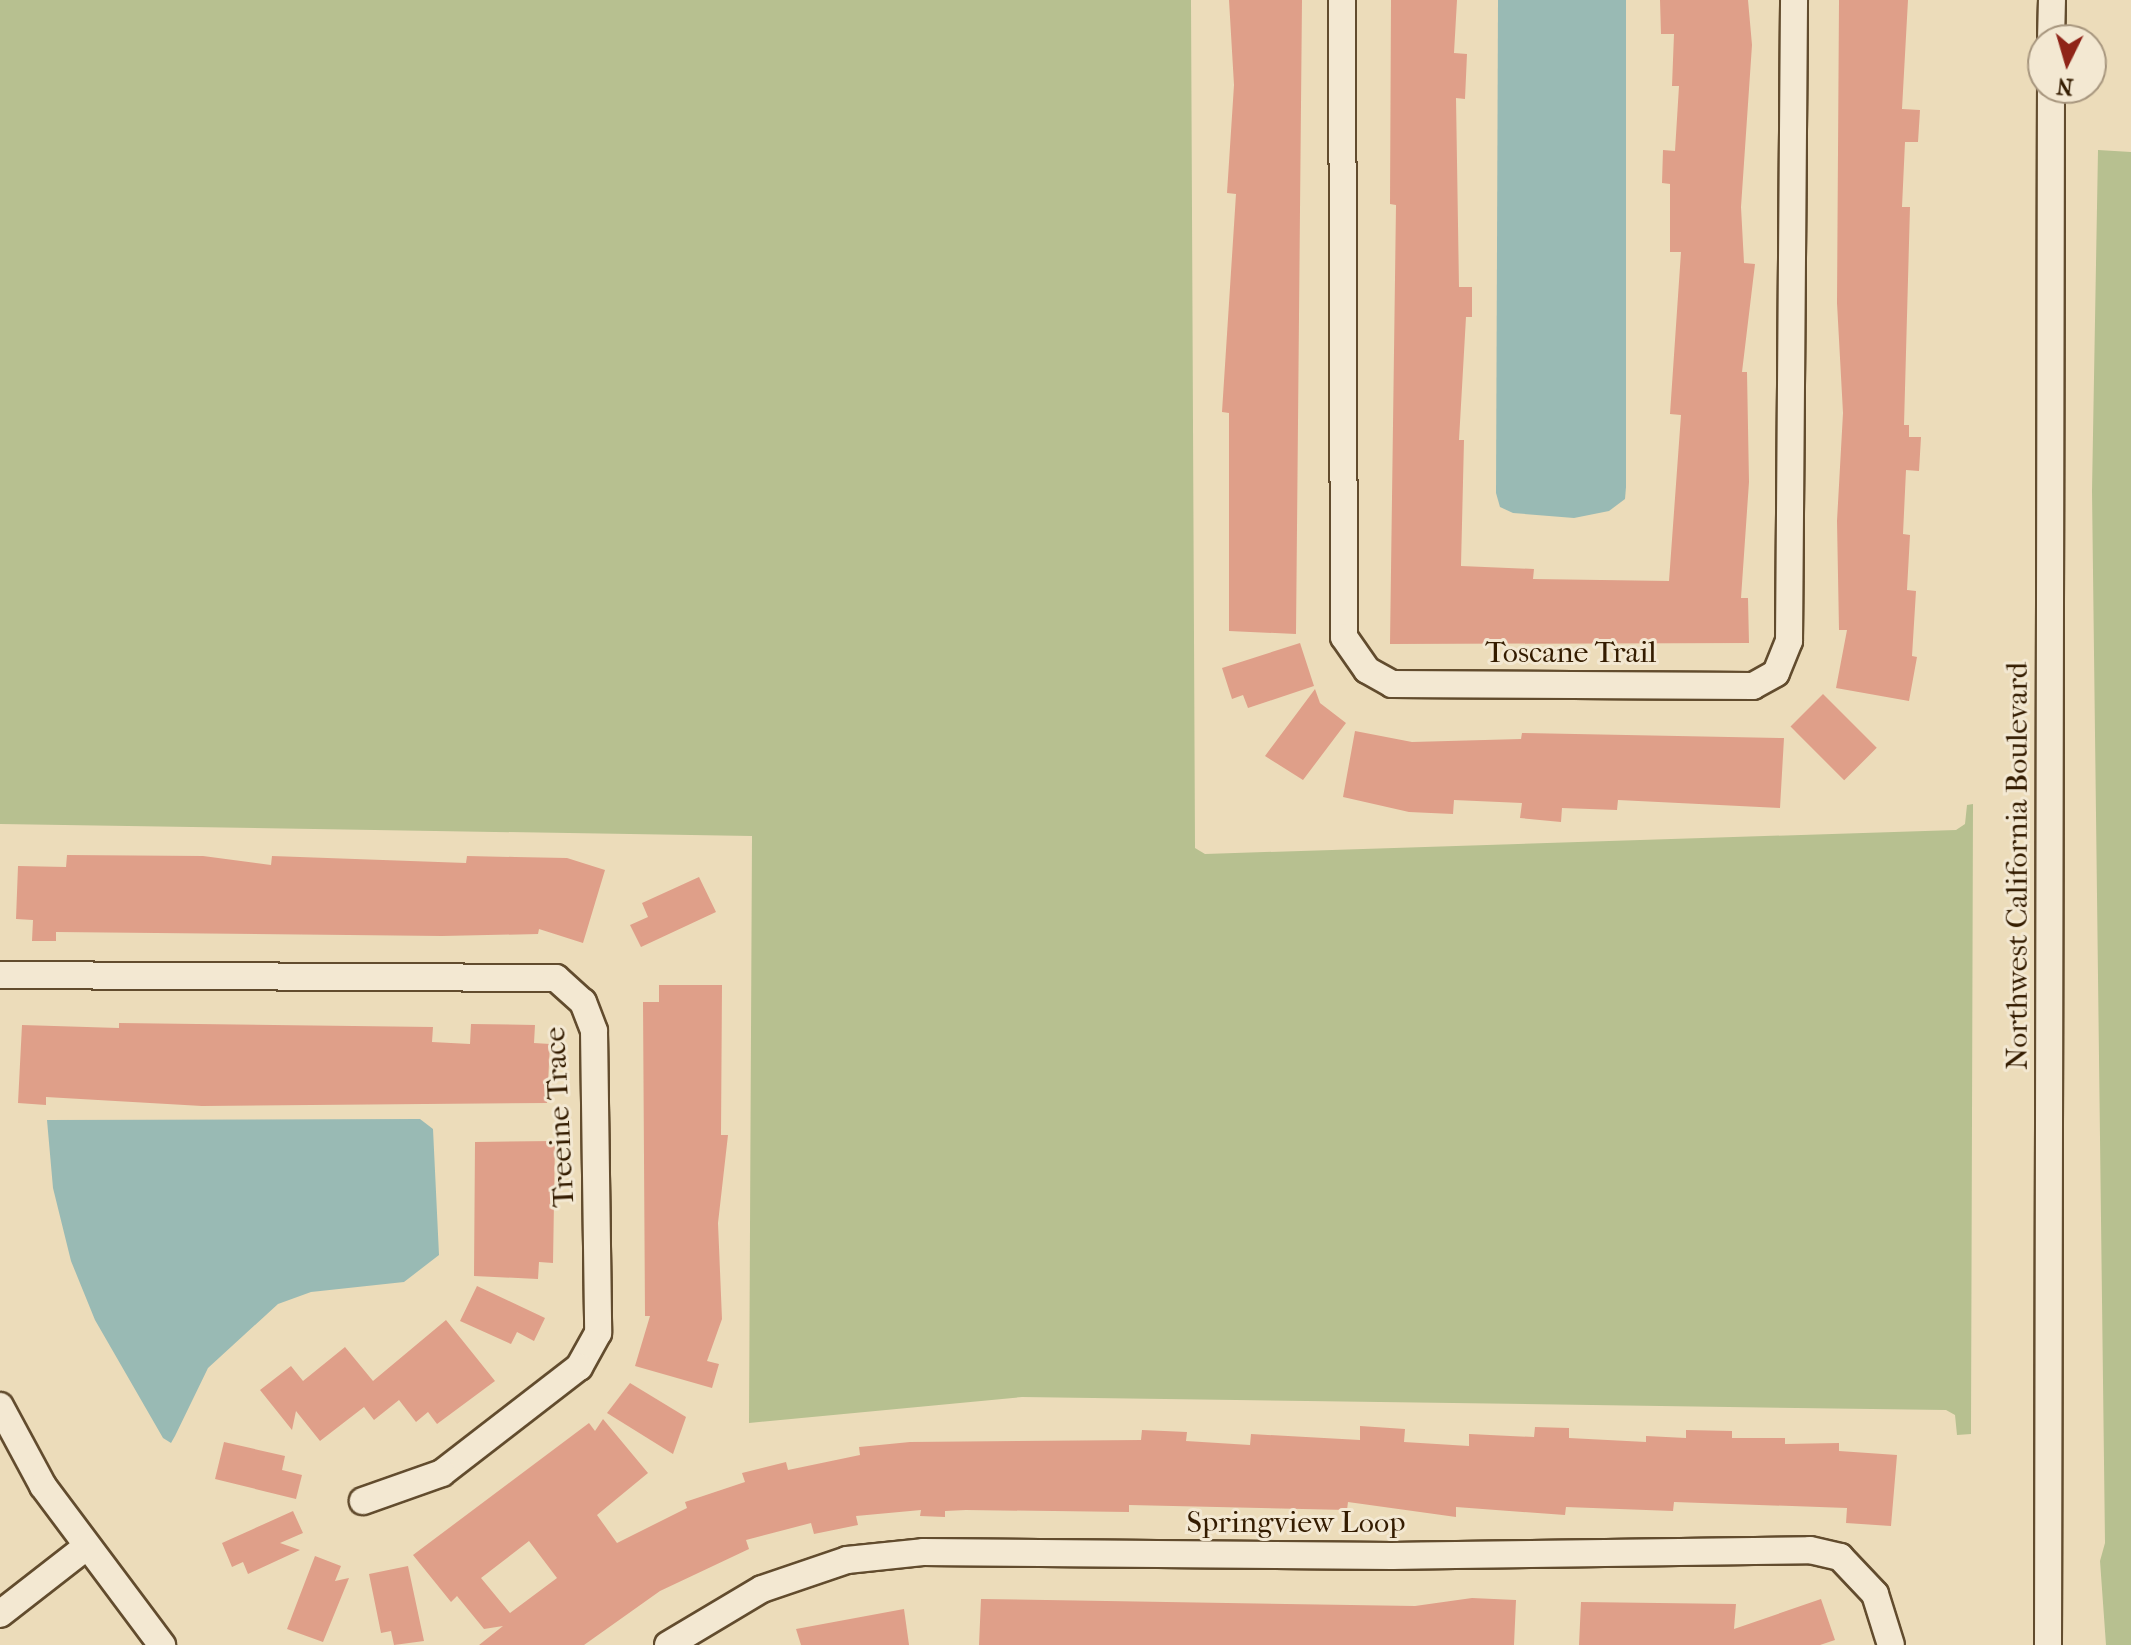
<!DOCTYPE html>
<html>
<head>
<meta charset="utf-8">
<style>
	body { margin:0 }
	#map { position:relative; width:2131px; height:1645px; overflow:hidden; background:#ecdcba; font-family:"IM FELL French Canon",serif }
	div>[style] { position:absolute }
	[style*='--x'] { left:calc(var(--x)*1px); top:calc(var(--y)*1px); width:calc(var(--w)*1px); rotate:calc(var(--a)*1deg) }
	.green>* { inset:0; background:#b7c090 }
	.water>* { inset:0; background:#99bab4 }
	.building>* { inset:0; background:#df9f89; transform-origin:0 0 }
	.roads { filter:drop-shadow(2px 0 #624c2e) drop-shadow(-2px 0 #624c2e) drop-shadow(0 2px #624c2e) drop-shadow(0 -2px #624c2e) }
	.minor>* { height:26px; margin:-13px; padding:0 13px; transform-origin:13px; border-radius:13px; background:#f3e8d2 }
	span { translate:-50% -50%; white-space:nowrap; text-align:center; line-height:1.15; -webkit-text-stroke:6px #f3e8d2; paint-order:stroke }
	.street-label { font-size:30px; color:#341c00 }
	.north { position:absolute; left:2027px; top:24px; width:80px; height:80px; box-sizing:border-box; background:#f3e8d2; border:2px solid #a7967e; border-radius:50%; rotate:185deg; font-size:22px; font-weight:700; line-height:32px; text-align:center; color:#341c00 }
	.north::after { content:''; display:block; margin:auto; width:28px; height:36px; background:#8f2418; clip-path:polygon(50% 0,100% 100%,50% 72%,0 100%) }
</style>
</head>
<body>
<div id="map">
	<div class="green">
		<i style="clip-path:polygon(0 0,1191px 0,1195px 848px,1205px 854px,1956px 830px,1965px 824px,1967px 805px,1973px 804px,1971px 1434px,1957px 1435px,1955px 1415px,1946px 1410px,1022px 1397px,749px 1423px,752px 836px,0 824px)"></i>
		<i style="clip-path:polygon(2098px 150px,2131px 152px,2131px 1645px,2106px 1645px,2100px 1561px,2105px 1543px,2092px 491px)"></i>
	</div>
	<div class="water">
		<i style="clip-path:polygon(1498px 0,1626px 0,1626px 487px,1625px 499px,1609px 511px,1574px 518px,1513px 513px,1500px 507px,1496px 493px)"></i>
		<i style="clip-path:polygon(420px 1119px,433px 1129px,439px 1255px,404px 1282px,311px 1292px,278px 1304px,208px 1368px,175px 1436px,171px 1443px,163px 1438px,95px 1320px,71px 1261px,53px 1188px,47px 1120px)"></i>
	</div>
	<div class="building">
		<i style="clip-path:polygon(1229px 0,1302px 0,1296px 634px,1229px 631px,1229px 413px,1222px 412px,1236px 194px,1227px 193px,1234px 85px)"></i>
		<i style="clip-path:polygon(1391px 0,1457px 0,1454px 53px,1467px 54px,1465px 99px,1456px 98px,1459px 287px,1472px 287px,1472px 317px,1466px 317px,1459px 440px,1464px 440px,1461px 566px,1534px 569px,1533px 579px,1669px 581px,1681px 415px,1670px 414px,1681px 252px,1670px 252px,1670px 184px,1662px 183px,1663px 150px,1675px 151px,1679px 86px,1672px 86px,1674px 34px,1661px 34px,1660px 0,1748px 0,1752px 45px,1741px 207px,1744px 263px,1755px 264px,1742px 372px,1747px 372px,1749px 482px,1741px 598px,1748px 598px,1749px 643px,1390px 644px,1396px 205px,1390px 204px)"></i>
		<i style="clip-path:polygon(1839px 0,1908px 0,1902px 109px,1920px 110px,1918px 142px,1905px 142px,1902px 207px,1910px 207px,1904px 425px,1909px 425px,1909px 437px,1921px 437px,1919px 471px,1906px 470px,1903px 534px,1910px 535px,1907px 590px,1916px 591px,1912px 656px,1917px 657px,1909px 701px,1836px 688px,1847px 630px,1839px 630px,1837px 521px,1843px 413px,1837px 303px)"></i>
		<i style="clip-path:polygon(1300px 643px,1314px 686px,1248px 708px,1243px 695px,1232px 699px,1222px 668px)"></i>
		<i style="clip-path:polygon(1315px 689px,1320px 703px,1346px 723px,1303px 780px,1265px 756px)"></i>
		<i style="left:1823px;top:694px;width:76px;height:46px;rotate:45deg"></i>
		<i style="clip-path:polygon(1355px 731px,1412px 742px,1521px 739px,1522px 733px,1784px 738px,1780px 808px,1618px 800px,1617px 810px,1562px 808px,1561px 822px,1520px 818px,1522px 803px,1454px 800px,1453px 814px,1409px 812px,1343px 797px)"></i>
		<i style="clip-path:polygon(67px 855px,203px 856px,271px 865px,272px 856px,466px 863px,467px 856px,515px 857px,567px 858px,605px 870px,583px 943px,539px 929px,538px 934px,442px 936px,56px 932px,56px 941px,32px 941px,33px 920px,16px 919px,18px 866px,66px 867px)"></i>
		<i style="clip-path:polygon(699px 877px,716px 912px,641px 947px,630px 925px,648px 917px,642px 903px)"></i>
		<i style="clip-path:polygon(659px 985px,722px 985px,721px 1135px,728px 1135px,718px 1223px,722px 1319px,707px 1361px,719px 1364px,712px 1388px,635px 1366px,650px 1316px,645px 1316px,643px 1002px,659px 1002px)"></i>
		<i style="clip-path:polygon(119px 1023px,433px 1027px,432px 1042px,470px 1044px,471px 1024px,535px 1025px,534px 1043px,550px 1044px,547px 1103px,202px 1106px,46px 1097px,46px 1105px,18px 1103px,22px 1025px,119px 1028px)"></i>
		<i style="clip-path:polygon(555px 1141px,553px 1263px,539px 1262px,538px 1279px,474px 1276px,475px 1142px)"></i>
		<i style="clip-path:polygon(477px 1286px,545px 1318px,534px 1341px,517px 1332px,511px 1344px,460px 1321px)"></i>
		<i style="clip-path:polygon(446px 1320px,495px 1381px,437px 1424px,428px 1412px,416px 1422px,399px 1400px,374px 1420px,364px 1407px,320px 1441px,296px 1411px,292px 1430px,260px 1390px,291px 1366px,303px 1381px,345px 1347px,373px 1381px)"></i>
		<i style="clip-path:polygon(630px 1383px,686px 1417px,673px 1454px,607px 1413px)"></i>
		<i style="clip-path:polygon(evenodd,603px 1419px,648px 1473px,597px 1515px,617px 1543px,687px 1508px,685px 1502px,745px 1482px,742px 1473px,786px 1462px,788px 1470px,860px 1455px,859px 1447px,910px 1442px,1141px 1440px,1142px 1430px,1187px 1432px,1186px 1441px,1250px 1445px,1251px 1434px,1360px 1440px,1360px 1426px,1405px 1429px,1404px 1442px,1469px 1446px,1469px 1434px,1534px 1437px,1535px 1427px,1569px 1428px,1569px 1438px,1646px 1442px,1646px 1436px,1686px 1438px,1686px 1430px,1732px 1431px,1732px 1438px,1785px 1438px,1785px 1444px,1839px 1443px,1839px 1451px,1897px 1455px,1891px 1526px,1846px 1523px,1847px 1508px,1674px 1502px,1673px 1511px,1566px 1507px,1565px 1515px,1456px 1507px,1456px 1517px,1348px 1502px,1347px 1510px,1129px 1505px,1129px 1512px,966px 1510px,945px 1511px,945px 1517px,920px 1516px,921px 1510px,856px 1516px,858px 1525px,814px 1534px,811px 1523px,746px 1540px,749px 1549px,660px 1591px,584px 1645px,479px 1645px,503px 1626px,484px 1629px,457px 1596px,451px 1602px,413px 1555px,589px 1423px,595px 1431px,603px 1419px,529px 1541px,557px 1578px,510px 1613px,481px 1578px,529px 1541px)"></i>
		<i style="clip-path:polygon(224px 1442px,285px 1456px,282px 1470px,302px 1475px,296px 1499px,215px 1479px)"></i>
		<i style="clip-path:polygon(293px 1511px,303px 1533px,280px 1543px,300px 1550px,248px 1574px,243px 1562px,232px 1567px,222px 1543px)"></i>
		<i style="clip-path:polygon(315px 1556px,341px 1566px,335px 1581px,349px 1578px,323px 1642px,287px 1629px)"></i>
		<i style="clip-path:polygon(408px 1566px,424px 1641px,394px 1645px,391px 1631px,381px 1633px,369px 1574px)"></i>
		<i style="clip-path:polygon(1472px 1598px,1516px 1600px,1514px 1645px,979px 1645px,981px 1599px,1415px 1606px)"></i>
		<i style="clip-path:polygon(1821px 1599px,1835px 1640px,1820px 1645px,1579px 1645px,1581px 1602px,1736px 1604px,1734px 1629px)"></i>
		<i style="clip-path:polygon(904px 1609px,909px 1645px,801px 1645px,796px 1629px)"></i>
	</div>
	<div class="roads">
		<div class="minor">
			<i style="--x:1342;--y:0;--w:637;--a:89.82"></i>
			<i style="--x:1344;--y:637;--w:40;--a:55.1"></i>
			<i style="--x:1367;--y:670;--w:29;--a:29"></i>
			<i style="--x:1392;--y:684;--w:361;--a:0.3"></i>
			<i style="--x:1753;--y:686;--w:26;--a:-29"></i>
			<i style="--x:1776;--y:673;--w:35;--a:-68"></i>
			<i style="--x:1789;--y:641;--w:641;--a:-89.55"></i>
			<i style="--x:2051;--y:40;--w:40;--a:-88.6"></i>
			<i style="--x:0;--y:975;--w:556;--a:0.31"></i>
			<i style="--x:556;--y:978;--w:36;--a:42"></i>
			<i style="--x:583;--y:1002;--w:31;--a:69"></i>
			<i style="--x:594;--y:1031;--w:302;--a:89.2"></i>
			<i style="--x:598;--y:1333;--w:39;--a:119"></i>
			<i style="--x:579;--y:1367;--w:173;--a:142.3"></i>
			<i style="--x:442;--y:1473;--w:84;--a:160.5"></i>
			<i style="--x:0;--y:1406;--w:91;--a:61.7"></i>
			<i style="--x:43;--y:1486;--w:199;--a:53.2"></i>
			<i style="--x:0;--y:1614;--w:109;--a:-37.9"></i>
			<i style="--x:668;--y:1645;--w:109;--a:-30.8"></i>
			<i style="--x:762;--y:1589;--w:90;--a:-18.8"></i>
			<i style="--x:847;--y:1560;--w:76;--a:-6"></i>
			<i style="--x:923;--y:1552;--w:469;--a:0.5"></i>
			<i style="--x:1392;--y:1556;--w:418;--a:-0.8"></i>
			<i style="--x:1810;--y:1550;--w:31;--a:13"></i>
			<i style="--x:1840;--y:1557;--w:51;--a:46.6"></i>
			<i style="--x:1875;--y:1594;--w:53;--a:72.6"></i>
			<i style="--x:2048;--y:1645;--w:1557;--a:-89.89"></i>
		</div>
	</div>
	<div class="street-label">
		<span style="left:1571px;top:653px">Toscane Trail</span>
		<span style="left:2018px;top:866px;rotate:-90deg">Northwest California Boulevard</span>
		<span style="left:560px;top:1117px;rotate:-93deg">Treeine Trace</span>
		<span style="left:1296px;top:1523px">Springview Loop</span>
	</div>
	<div class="north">N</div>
</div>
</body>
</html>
